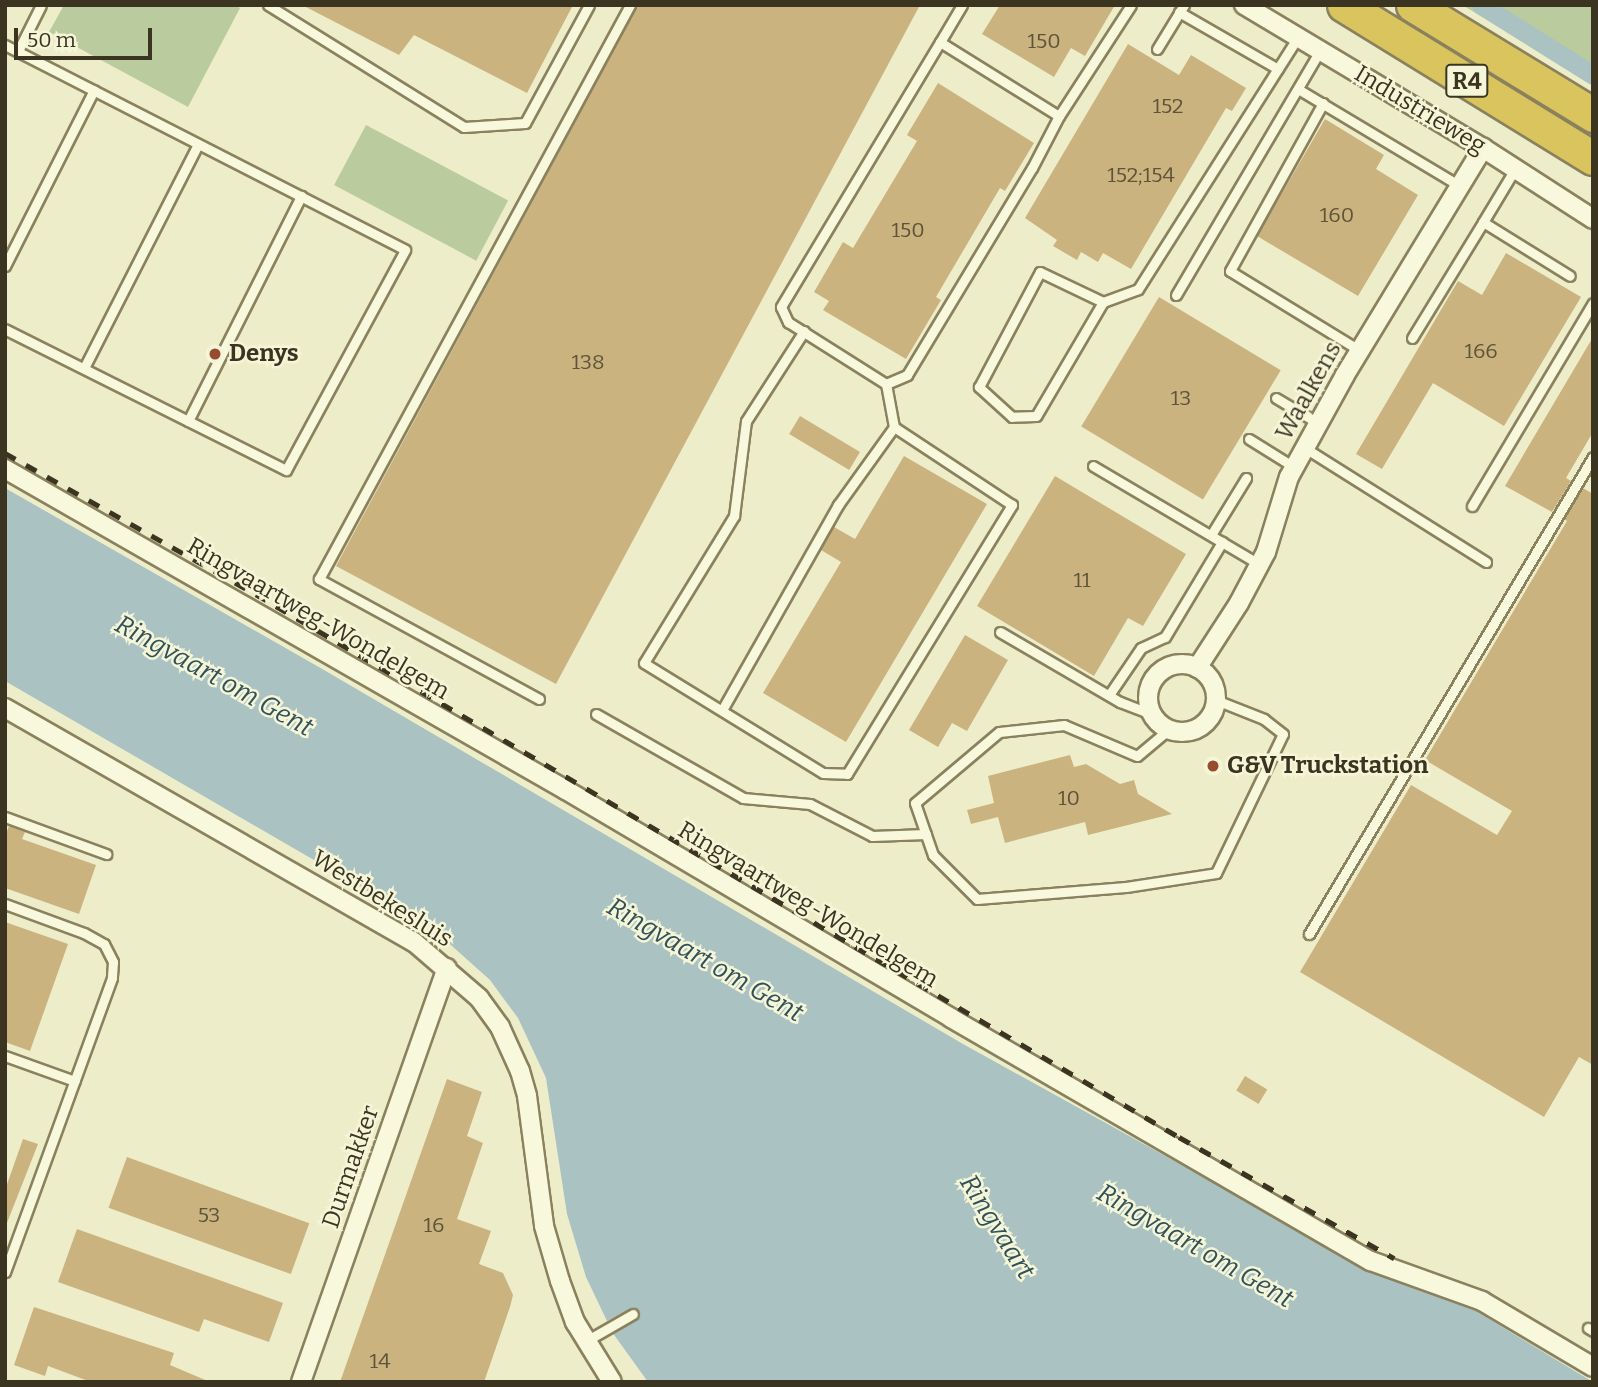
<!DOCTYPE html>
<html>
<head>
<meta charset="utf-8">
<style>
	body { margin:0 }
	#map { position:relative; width:1598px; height:1387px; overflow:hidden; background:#eeedc9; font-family:Bitter,serif }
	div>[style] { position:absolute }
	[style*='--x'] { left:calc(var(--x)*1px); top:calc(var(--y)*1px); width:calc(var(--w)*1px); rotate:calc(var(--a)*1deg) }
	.green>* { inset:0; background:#bacc9d; transform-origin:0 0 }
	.water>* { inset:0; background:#aac2c2 }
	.canal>* { height:19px; margin:-9.5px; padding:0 9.5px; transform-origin:9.5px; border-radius:9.5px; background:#aac2c2 }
	.building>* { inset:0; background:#cbb380; transform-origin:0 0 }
	.roads { filter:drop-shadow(2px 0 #8a815e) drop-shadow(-2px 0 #8a815e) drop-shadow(0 2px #8a815e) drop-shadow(0 -2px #8a815e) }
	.lane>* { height:9px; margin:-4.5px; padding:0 4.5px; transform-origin:4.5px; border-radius:4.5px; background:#f8f8dc }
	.street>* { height:18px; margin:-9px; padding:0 9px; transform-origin:9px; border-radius:9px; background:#f8f8dc }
	.street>.ring { margin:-9px; padding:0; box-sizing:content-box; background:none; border:18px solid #f8f8dc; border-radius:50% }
	.highway>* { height:33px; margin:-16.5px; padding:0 16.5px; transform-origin:16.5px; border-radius:16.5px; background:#d9c45e }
	.rail>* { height:5px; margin-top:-2.5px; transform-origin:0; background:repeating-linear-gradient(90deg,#3b3421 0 12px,transparent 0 24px) }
	.dots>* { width:19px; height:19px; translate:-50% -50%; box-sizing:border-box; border:4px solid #f5f5d8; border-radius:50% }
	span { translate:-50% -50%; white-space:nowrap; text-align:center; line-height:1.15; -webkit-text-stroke:5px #f5f5d8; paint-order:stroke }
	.number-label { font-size:21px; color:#5f5439 }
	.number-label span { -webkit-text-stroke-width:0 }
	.shield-label span { padding:2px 5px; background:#f5f5d8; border:2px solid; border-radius:5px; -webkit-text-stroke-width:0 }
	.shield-label { font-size:23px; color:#3b3421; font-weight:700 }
	.street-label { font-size:24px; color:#3b3421 }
	.poi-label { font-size:24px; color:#3b3421; font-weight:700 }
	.left { translate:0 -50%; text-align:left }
	.water-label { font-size:26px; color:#31515a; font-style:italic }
	.frame { position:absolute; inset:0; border:7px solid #3b3421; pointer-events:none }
	.scale { position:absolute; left:14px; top:28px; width:138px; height:32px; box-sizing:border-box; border:4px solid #3b3421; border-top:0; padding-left:9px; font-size:21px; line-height:24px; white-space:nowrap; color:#3b3421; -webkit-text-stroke:5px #f5f5d8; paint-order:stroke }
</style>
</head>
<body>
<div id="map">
	<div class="green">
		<i style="clip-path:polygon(64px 5px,235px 5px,240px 8px,188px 107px,49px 32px)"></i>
		<i style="clip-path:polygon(1462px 5px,1593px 5px,1593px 82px)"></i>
		<i style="left:366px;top:125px;width:161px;height:68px;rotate:28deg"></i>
	</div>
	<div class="water">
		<i style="clip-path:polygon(5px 488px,324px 670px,963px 1044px,1386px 1278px,1466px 1305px,1593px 1382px,648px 1382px,612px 1332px,635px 1320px,631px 1309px,607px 1321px,586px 1277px,567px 1214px,546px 1078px,518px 1018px,490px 980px,433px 929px,5px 681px)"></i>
	</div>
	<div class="canal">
		<i style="--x:1481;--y:5;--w:132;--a:32"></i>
	</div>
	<div class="building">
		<i style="clip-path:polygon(302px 5px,573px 5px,527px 93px,414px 35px,399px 55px)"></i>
		<i style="clip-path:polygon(638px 5px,920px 5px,556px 684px,336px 566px)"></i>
		<i style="clip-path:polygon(1000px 5px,1115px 5px,1085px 56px,1071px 48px,1054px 77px,982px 34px)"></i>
		<i style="clip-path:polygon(1128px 44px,1179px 75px,1191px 55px,1246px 88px,1232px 111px,1226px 108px,1131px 269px,1103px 253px,1098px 262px,1081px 252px,1077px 260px,1053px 246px,1057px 240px,1025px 218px)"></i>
		<i style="clip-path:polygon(938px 83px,1034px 143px,1005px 191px,1000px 188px,936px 297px,941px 300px,906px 359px,823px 310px,829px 301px,814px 292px,843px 242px,853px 248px,917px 141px,907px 135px)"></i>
		<i style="clip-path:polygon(1325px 119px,1384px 155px,1376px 169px,1418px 195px,1358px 296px,1257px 236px)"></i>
		<i style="clip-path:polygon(1506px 253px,1581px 297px,1504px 426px,1433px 383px,1382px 469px,1356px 454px,1458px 281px,1482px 295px)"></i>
		<i style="left:1159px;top:297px;width:142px;height:151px;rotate:31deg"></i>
		<i style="clip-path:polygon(1593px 337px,1593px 432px,1566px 478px,1571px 481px,1552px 512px,1505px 486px)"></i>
		<i style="left:800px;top:416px;width:70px;height:21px;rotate:31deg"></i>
		<i style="clip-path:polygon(904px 456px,987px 504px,846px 742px,763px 693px,841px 562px,821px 550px,834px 527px,855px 539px)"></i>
		<i style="clip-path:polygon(1055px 476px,1186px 554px,1143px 626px,1128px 618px,1094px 676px,977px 606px)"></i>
		<i style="clip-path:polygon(1583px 488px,1593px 494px,1593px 1065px,1579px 1057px,1544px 1117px,1300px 972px,1411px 785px,1497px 835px,1512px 811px,1425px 760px,1567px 521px,1564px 519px)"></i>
		<i style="clip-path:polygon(965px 635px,1008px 660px,967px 731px,952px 723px,938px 747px,909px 730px)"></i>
		<i style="clip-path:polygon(1070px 755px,1074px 767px,1086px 764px,1120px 784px,1134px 780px,1138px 794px,1172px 814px,1088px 835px,1085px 822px,1005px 843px,998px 817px,971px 824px,967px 810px,994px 803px,988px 776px)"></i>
		<i style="clip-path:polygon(9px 826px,25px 832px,22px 839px,96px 865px,79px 914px,5px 888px,5px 837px)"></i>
		<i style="clip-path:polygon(5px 922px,68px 944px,30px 1051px,5px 1042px)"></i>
		<i style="left:1245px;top:1076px;width:26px;height:17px;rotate:31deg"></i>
		<i style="clip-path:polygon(447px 1079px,482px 1092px,467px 1136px,483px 1143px,457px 1219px,491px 1231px,479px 1264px,503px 1273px,513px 1295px,510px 1307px,484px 1382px,340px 1382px)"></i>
		<i style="clip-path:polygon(23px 1139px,38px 1144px,5px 1228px,5px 1190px)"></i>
		<i style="left:127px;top:1157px;width:194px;height:54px;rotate:20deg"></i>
		<i style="clip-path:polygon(77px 1229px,283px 1303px,269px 1342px,204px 1319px,199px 1332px,58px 1282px)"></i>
		<i style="clip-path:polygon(34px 1307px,174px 1353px,170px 1365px,210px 1382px,91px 1382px,48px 1366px,45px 1376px,14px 1365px)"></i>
	</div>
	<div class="roads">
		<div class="lane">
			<i style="--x:268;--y:5;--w:231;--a:31.9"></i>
			<i style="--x:464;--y:127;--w:61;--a:-3.8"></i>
			<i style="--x:525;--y:123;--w:134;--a:-61.5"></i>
			<i style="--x:962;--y:5;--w:43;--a:120.7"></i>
			<i style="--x:940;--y:42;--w:140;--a:31.9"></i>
			<i style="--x:1059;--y:116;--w:132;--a:-57"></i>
			<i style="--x:1179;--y:12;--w:114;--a:29.9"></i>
			<i style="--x:940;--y:42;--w:309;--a:121"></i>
			<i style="--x:781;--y:307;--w:17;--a:65"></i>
			<i style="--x:788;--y:322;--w:116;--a:32.3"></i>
			<i style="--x:886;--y:384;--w:23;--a:-23"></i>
			<i style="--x:907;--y:375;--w:242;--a:-58.9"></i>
			<i style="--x:1032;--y:168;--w:59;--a:-62.6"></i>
			<i style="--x:5;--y:45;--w:449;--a:27.1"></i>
			<i style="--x:405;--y:250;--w:250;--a:118.4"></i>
			<i style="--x:286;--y:470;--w:314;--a:-153.4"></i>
			<i style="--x:1157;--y:49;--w:52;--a:-58.5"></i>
			<i style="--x:18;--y:51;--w:51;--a:-63.4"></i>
			<i style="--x:1298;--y:89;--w:189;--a:30.9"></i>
			<i style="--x:1323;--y:103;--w:192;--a:119"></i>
			<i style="--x:1230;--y:271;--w:151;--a:31.5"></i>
			<i style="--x:1515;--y:169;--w:62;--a:121.1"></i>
			<i style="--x:1483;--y:222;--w:102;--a:31.8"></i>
			<i style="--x:5;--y:266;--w:197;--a:-63.2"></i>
			<i style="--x:1176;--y:295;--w:283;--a:-59.5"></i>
			<i style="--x:1103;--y:302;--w:132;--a:120.4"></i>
			<i style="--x:1036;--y:416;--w:24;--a:178"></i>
			<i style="--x:1012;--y:417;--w:45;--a:-137.7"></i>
			<i style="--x:979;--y:387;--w:130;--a:-62.1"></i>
			<i style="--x:1040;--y:272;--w:70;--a:25.5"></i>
			<i style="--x:1103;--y:302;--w:37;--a:-20"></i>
			<i style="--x:1138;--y:289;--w:299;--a:-57.6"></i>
			<i style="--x:804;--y:331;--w:107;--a:122.8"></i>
			<i style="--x:746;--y:421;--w:96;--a:97.2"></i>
			<i style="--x:734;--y:516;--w:172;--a:121.5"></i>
			<i style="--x:644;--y:663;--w:210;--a:31.6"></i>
			<i style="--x:823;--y:773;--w:24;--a:2"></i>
			<i style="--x:847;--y:774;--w:316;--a:-58.5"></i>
			<i style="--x:1012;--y:505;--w:141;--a:-146.5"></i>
			<i style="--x:894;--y:427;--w:44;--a:-100.5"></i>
			<i style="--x:1412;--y:338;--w:136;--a:-58.5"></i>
			<i style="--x:84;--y:368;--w:251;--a:-63"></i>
			<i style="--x:1276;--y:398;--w:49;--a:30.8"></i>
			<i style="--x:188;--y:421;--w:252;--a:-63.3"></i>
			<i style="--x:1249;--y:439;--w:53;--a:31.9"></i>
			<i style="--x:1305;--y:448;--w:214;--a:32.2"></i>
			<i style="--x:1093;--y:466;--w:193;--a:30.6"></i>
			<i style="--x:1472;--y:506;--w:236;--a:-59.2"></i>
			<i style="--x:1211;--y:535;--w:67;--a:-58.4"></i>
			<i style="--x:1000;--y:632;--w:139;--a:30.3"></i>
			<i style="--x:1120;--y:702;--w:33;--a:21"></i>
			<i style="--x:1109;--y:695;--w:57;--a:-55.8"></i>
			<i style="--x:1141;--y:648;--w:26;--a:-25"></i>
			<i style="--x:1165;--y:637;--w:111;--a:-59"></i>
			<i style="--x:539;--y:699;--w:251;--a:-151.4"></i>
			<i style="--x:319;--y:579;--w:653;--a:-61.55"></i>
			<i style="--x:722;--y:710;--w:236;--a:-60.5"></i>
			<i style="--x:838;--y:505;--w:96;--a:-54.3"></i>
			<i style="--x:596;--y:714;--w:169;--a:29.7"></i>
			<i style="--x:743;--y:798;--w:67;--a:5.1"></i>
			<i style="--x:810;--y:804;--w:70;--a:27.3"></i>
			<i style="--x:872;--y:836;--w:54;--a:-2.1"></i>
			<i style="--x:1168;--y:730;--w:40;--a:140"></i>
			<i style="--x:1137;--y:756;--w:79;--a:-157"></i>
			<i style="--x:1064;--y:725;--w:65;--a:173.9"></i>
			<i style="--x:999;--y:732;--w:110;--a:139.8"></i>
			<i style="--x:915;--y:803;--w:55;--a:70.9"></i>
			<i style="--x:933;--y:855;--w:62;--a:45"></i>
			<i style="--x:977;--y:899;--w:149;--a:-4.6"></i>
			<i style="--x:1126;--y:887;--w:91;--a:-8.8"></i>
			<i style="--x:1216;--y:873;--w:154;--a:-64.3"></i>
			<i style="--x:1283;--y:734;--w:24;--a:-142"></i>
			<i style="--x:1264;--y:719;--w:52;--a:-158.4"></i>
			<i style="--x:5;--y:817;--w:108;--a:20.1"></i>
			<i style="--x:5;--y:904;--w:84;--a:20.2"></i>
			<i style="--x:84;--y:933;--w:23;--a:29"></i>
			<i style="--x:104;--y:944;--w:20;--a:63"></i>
			<i style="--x:113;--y:962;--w:16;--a:94"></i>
			<i style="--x:112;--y:978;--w:313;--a:110"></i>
			<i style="--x:1309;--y:934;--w:555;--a:-59.23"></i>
			<i style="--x:5;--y:1056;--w:74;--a:19.7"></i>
			<i style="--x:1588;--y:1328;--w:6;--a:31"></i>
			<i style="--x:586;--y:1341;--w:54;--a:-29.9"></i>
		</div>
		<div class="street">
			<i style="--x:1244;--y:5;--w:279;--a:30.9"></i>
			<i style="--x:1483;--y:148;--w:131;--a:32.8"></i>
			<i style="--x:5;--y:469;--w:646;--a:29.78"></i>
			<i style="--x:566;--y:790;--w:447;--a:30.6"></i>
			<i style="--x:951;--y:1018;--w:485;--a:30.1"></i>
			<i style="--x:1371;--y:1261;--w:118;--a:19.8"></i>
			<i style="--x:1482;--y:1301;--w:129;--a:30.7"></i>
			<i class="ring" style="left:1148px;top:664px;width:50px;height:50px"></i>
			<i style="--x:1197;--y:668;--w:77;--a:-57.1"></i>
			<i style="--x:1239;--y:603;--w:58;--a:-62.1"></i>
			<i style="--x:1266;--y:552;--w:78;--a:-73"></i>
			<i style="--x:1289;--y:477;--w:116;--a:-61.2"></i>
			<i style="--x:1345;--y:375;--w:266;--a:-58.7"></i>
			<i style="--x:5;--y:708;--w:471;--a:29.8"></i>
			<i style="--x:414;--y:942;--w:86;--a:40.7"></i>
			<i style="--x:479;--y:998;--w:36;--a:54"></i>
			<i style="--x:500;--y:1027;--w:48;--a:65.6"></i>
			<i style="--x:520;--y:1071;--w:26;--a:74"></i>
			<i style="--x:527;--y:1096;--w:131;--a:82.5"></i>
			<i style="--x:544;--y:1226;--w:57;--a:73.8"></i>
			<i style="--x:560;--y:1281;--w:44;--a:69.9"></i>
			<i style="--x:575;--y:1322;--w:70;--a:58.3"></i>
			<i style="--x:301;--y:1382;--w:439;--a:-70.6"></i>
		</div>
		<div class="highway">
			<i style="--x:1344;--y:5;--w:292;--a:31.6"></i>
			<i style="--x:1413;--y:5;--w:211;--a:31.4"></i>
		</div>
	</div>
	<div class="rail">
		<i style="--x:5;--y:453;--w:311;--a:29.4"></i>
		<i style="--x:276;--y:606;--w:1048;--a:30.46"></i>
		<i style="--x:1179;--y:1137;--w:247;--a:29.4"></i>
	</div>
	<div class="dots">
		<i style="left:215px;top:354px;background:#974b2f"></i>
		<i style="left:1213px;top:766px;background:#974b2f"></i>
	</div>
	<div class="number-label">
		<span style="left:1044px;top:41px">150</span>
		<span style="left:1168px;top:106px">152</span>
		<span style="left:1141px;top:175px">152;154</span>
		<span style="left:1337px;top:215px">160</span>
		<span style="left:908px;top:230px">150</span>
		<span style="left:1481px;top:351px">166</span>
		<span style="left:588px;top:362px">138</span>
		<span style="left:1181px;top:398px">13</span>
		<span style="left:1082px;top:580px">11</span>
		<span style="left:1069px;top:798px">10</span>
		<span style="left:209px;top:1215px">53</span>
		<span style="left:434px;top:1225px">16</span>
		<span style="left:380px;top:1361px">14</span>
	</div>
	<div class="shield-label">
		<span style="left:1467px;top:81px">R4</span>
	</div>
	<div class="street-label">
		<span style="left:1420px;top:110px;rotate:31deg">Industrieweg</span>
		<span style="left:1309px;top:391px;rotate:-61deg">Waalkens</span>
		<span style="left:318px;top:619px;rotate:30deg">Ringvaartweg-Wondelgem</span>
		<span style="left:382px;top:899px;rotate:32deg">Westbekesluis</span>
		<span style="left:808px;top:905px;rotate:31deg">Ringvaartweg-Wondelgem</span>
		<span style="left:351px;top:1167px;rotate:-71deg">Durmakker</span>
	</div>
	<div class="poi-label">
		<span class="left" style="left:229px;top:354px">Denys</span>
		<span class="left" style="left:1227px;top:766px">G&amp;V Truckstation</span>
	</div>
	<div class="water-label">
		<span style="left:214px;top:676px;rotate:29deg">Ringvaart om Gent</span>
		<span style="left:705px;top:960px;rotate:30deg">Ringvaart om Gent</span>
		<span style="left:997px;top:1227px;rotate:58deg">Ringvaart</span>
		<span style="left:1195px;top:1246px;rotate:30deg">Ringvaart om Gent</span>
	</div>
	<div class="frame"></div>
	<div class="scale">50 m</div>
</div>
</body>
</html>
